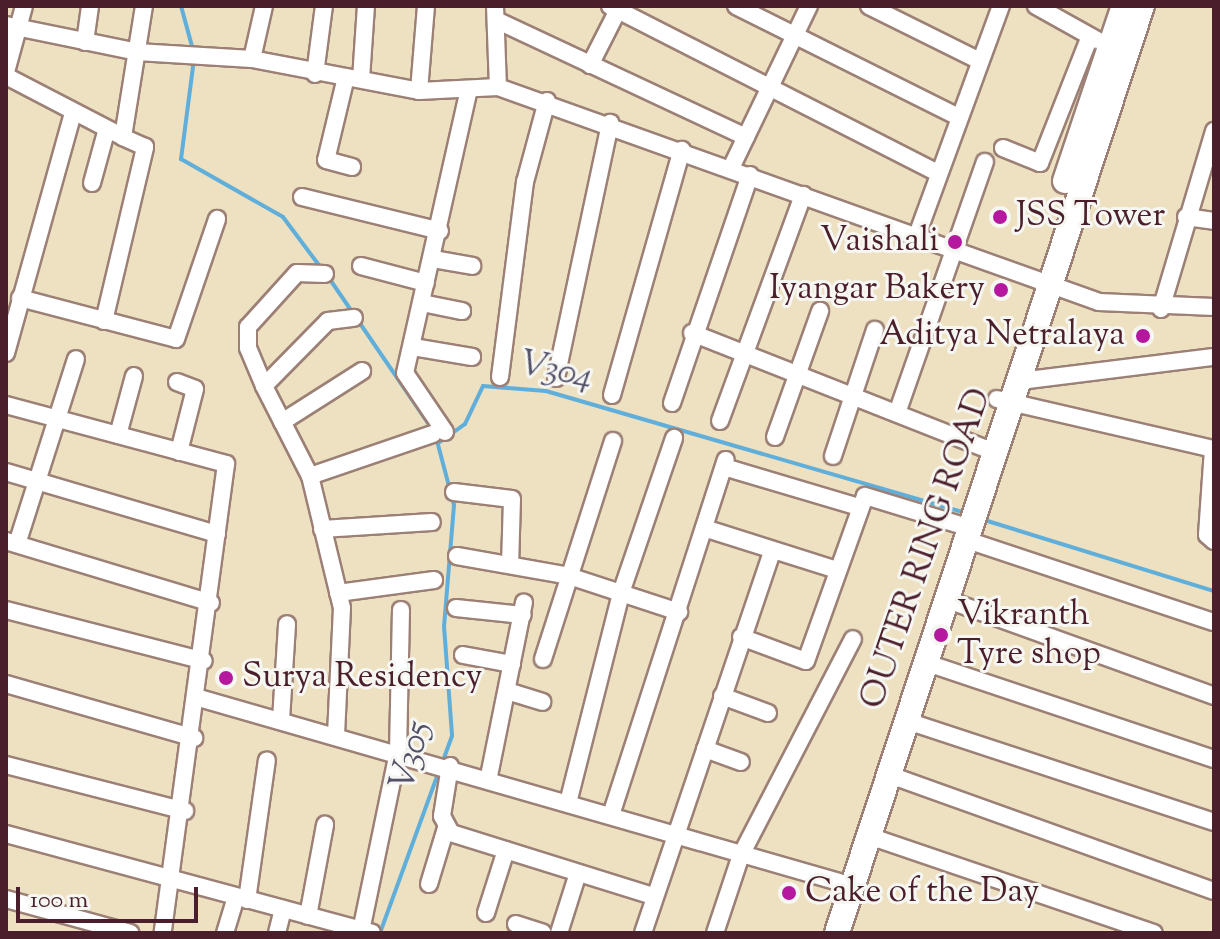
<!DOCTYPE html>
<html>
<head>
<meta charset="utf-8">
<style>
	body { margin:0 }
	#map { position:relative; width:1220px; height:939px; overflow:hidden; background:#ede1c2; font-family:"Sorts Mill Goudy",serif }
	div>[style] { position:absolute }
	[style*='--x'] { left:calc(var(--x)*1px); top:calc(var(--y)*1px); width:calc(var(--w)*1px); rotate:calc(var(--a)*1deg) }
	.stream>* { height:4px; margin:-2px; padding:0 2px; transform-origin:2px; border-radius:2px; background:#60aeda }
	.roads { filter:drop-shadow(2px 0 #9c8076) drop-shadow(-2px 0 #9c8076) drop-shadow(0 2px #9c8076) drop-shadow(0 -2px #9c8076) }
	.minor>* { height:16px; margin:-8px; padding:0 8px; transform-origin:8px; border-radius:8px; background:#fff }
	.highway>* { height:24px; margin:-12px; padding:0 12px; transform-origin:12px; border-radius:12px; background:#fff }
	.dots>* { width:22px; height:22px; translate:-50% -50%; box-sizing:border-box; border:4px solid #f6f6f2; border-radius:50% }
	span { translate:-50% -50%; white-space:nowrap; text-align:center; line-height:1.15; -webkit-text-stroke:6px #f6f6f2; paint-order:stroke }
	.poi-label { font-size:34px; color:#4a1f2b }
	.left { translate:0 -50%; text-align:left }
	.right { translate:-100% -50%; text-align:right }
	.street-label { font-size:34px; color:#4a1f2b }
	.water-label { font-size:36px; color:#525168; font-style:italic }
	.frame { position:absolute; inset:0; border:8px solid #4a1f2b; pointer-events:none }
	.scale { position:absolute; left:16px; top:887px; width:182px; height:36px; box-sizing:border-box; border:4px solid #4a1f2b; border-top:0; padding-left:10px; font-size:24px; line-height:28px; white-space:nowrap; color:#4a1f2b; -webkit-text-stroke:6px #f6f6f2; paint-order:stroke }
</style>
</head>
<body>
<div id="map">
	<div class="stream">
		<i style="--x:181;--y:6;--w:46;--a:74.7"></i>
		<i style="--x:194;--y:59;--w:101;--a:97.4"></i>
		<i style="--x:181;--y:159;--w:117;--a:29.6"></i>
		<i style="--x:283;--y:217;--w:64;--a:53.3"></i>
		<i style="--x:329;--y:278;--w:183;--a:55.7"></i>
		<i style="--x:436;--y:437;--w:70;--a:75.2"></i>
		<i style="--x:454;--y:505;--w:121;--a:94.7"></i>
		<i style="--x:444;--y:626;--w:110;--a:85.8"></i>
		<i style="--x:452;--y:736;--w:29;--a:110"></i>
		<i style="--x:440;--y:442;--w:31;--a:-36"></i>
		<i style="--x:465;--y:424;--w:42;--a:-64.7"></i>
		<i style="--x:483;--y:386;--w:63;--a:4.5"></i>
		<i style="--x:546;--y:391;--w:436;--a:16.2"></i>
		<i style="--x:981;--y:519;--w:244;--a:17.2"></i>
		<i style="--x:380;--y:933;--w:172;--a:-70"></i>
	</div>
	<div class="roads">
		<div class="minor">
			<i style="--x:495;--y:6;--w:81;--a:87.9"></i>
			<i style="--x:610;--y:6;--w:366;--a:27"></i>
			<i style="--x:736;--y:6;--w:245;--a:26.5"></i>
			<i style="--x:869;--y:6;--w:119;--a:26.4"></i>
			<i style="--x:1036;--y:6;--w:70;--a:29.1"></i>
			<i style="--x:496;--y:20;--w:276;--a:25.1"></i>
			<i style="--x:6;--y:25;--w:134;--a:11.6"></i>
			<i style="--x:137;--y:52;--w:115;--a:3.5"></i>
			<i style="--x:252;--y:59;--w:170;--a:10.8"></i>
			<i style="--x:419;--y:91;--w:79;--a:-2.9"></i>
			<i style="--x:498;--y:87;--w:638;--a:19.68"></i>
			<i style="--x:1099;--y:302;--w:115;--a:2.5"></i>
			<i style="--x:85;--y:42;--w:36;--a:-82"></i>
			<i style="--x:252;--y:59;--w:54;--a:-77.2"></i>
			<i style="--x:590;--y:65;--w:66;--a:-63"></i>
			<i style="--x:6;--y:72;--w:68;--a:-74.7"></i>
			<i style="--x:315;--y:74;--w:69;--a:-82.5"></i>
			<i style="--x:6;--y:76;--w:132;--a:27.5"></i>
			<i style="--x:123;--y:137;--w:133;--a:-80.9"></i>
			<i style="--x:346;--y:77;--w:85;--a:103.5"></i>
			<i style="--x:326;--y:160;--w:27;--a:15"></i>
			<i style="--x:361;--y:79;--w:73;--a:-86.1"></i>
			<i style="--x:419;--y:91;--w:85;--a:-85.3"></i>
			<i style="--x:1003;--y:148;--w:40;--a:22"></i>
			<i style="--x:1040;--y:163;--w:136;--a:-68.5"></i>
			<i style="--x:731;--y:168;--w:180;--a:-64.3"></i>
			<i style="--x:92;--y:183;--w:53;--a:-74.6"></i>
			<i style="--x:302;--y:197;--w:142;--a:13.8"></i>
			<i style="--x:1186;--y:217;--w:28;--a:8"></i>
			<i style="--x:916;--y:238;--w:247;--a:-69.9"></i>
			<i style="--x:433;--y:259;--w:40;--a:10"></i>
			<i style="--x:361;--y:266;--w:67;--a:14.7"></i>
			<i style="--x:20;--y:298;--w:161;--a:14.7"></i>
			<i style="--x:176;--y:339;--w:127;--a:-71.1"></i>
			<i style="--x:422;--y:303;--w:41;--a:11.3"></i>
			<i style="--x:1161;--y:309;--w:186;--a:-73.4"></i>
			<i style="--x:104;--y:321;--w:179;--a:-76.7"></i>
			<i style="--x:145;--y:147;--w:24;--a:-156"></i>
			<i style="--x:692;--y:333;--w:312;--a:21.5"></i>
			<i style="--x:413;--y:347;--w:60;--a:9.6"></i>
			<i style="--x:6;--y:353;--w:249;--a:-74.4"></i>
			<i style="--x:500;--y:377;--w:197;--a:-82.7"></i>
			<i style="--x:525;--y:182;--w:84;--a:-74.8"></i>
			<i style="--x:556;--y:378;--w:261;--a:-78"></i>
			<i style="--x:1020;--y:381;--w:195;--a:-7.1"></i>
			<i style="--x:177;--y:382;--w:19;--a:21"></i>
			<i style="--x:195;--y:389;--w:65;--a:104.3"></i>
			<i style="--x:264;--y:386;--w:41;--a:-112.8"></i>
			<i style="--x:248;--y:348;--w:21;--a:-90"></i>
			<i style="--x:248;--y:327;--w:73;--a:-47.8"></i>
			<i style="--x:297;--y:273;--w:28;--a:2"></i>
			<i style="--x:612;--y:395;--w:255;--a:-74.1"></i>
			<i style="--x:997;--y:399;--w:223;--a:13"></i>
			<i style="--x:672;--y:403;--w:241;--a:-71.1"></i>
			<i style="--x:6;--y:405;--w:228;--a:15"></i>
			<i style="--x:226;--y:464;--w:473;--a:97.7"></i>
			<i style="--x:897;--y:413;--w:266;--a:-70.7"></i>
			<i style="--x:720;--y:421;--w:241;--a:-69.8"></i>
			<i style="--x:282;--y:422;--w:95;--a:-32.5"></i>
			<i style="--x:445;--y:432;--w:71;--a:-124.1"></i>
			<i style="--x:405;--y:373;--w:290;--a:-77.3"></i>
			<i style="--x:118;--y:435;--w:61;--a:-74.8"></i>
			<i style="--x:775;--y:437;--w:134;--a:-70.3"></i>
			<i style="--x:1213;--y:449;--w:86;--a:94"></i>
			<i style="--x:1207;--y:535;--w:9;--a:41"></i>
			<i style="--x:833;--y:456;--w:133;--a:-71.6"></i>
			<i style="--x:724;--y:467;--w:141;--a:16.5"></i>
			<i style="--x:6;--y:472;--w:220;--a:16.4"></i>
			<i style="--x:310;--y:476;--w:130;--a:-18.9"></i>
			<i style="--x:454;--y:492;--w:58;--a:6.9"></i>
			<i style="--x:512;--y:499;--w:66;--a:91.7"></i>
			<i style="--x:704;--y:528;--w:139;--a:17.5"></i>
			<i style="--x:322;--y:529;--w:110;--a:-3.6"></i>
			<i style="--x:967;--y:540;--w:260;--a:18.4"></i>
			<i style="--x:6;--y:541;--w:214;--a:16.8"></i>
			<i style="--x:17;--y:544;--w:194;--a:-72.3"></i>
			<i style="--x:457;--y:556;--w:114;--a:10.1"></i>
			<i style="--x:569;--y:576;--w:116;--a:18.1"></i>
			<i style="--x:338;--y:593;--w:97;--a:-7.7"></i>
			<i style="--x:945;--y:599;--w:286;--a:19.8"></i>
			<i style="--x:456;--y:608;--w:67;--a:6"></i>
			<i style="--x:6;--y:610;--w:204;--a:14.4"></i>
			<i style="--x:741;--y:637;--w:69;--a:20.3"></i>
			<i style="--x:806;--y:661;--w:175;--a:-70.3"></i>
			<i style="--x:865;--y:496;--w:96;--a:16.9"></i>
			<i style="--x:463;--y:655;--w:50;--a:10.4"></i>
			<i style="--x:543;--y:659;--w:229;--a:-72.2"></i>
			<i style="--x:924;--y:662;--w:306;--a:18.5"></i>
			<i style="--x:6;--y:684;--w:196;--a:16"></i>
			<i style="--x:507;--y:691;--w:37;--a:17"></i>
			<i style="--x:722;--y:696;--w:49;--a:20.3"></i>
			<i style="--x:199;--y:698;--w:666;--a:16.04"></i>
			<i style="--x:281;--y:720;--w:96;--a:-86.4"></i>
			<i style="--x:904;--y:720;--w:326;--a:18.2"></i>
			<i style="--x:336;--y:735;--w:127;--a:-87.3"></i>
			<i style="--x:342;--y:608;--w:136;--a:-103.6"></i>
			<i style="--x:310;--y:476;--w:101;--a:-117.1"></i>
			<i style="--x:264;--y:386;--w:91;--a:-45.4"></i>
			<i style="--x:328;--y:321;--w:26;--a:-7"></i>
			<i style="--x:705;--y:749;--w:38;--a:20"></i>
			<i style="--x:6;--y:765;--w:185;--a:14.4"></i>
			<i style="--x:450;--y:766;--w:51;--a:99.1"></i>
			<i style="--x:442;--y:816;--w:19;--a:62"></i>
			<i style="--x:451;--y:833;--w:212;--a:17.3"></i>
			<i style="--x:887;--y:774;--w:347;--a:19.7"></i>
			<i style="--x:489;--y:776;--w:177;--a:-78.6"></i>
			<i style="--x:569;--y:799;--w:212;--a:-75.8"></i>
			<i style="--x:621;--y:593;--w:164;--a:-71.1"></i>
			<i style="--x:612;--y:812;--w:370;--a:-72.1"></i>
			<i style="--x:6;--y:834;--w:379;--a:15.1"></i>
			<i style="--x:866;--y:835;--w:304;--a:18.8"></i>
			<i style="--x:429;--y:884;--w:59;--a:-73.1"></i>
			<i style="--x:6;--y:899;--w:129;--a:15.3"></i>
			<i style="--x:247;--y:900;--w:141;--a:-81.9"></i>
			<i style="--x:486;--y:913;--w:66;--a:-72.4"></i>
			<i style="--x:308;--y:916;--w:93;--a:-79.4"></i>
			<i style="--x:516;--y:924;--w:28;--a:18"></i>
			<i style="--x:361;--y:931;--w:182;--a:-78.3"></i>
			<i style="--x:398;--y:753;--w:143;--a:-88.8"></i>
			<i style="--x:225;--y:933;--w:38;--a:-73"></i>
			<i style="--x:277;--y:933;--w:25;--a:-76"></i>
			<i style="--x:559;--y:933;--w:63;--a:-72.4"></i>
			<i style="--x:643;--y:933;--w:403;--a:-71.3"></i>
			<i style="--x:715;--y:933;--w:82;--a:-71.6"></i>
			<i style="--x:741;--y:855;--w:243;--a:-62.6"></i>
		</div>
		<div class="highway">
			<i style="--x:1065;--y:181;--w:185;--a:-71.4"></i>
			<i style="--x:837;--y:933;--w:976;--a:-71.79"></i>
		</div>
	</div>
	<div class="dots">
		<i style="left:1000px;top:217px;background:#b5179e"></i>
		<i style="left:955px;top:242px;background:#b5179e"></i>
		<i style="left:1001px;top:290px;background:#b5179e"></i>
		<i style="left:1143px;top:336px;background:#b5179e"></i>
		<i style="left:941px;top:635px;background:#b5179e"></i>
		<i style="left:226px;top:678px;background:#b5179e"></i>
		<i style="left:789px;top:893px;background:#b5179e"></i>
	</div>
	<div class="poi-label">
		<span class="left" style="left:1016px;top:217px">JSS Tower</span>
		<span class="right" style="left:939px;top:242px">Vaishali</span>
		<span class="right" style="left:985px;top:290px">Iyangar Bakery</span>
		<span class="right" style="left:1125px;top:336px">Aditya Netralaya</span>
		<span class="left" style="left:957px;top:635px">Vikranth<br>Tyre shop</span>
		<span class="left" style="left:242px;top:678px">Surya Residency</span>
		<span class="left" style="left:805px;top:893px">Cake of the Day</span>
	</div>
	<div class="street-label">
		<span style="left:927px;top:549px;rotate:-71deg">OUTER RING ROAD</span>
	</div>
	<div class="water-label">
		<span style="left:556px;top:372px;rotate:11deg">V304</span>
		<span style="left:412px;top:756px;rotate:-75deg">V305</span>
	</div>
	<div class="frame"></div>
	<div class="scale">100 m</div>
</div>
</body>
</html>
